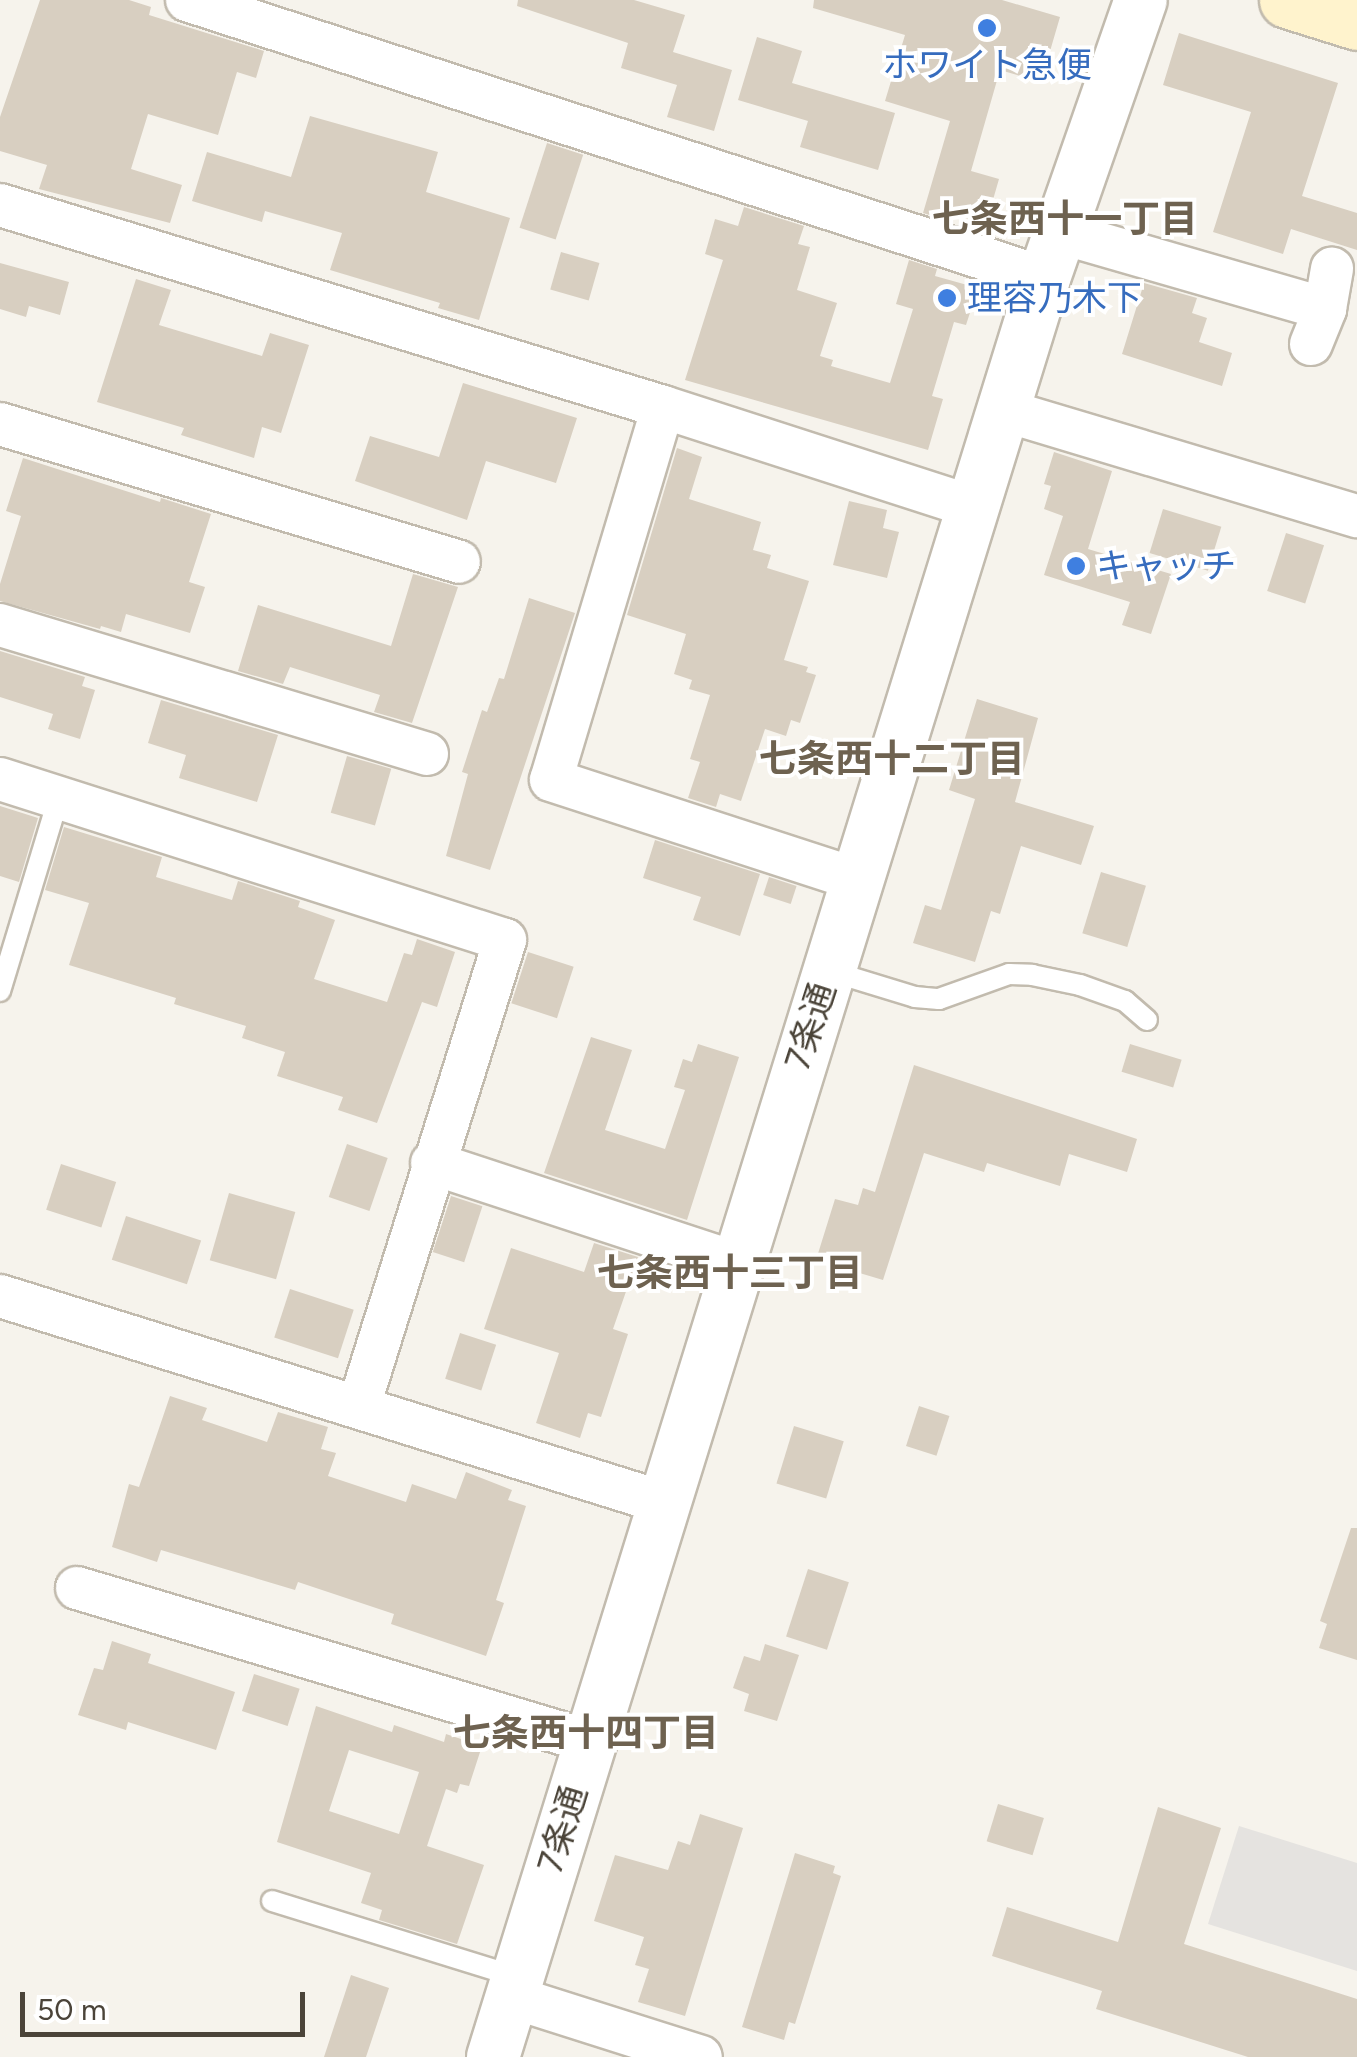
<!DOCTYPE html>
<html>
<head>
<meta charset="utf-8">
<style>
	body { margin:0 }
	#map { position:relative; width:1357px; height:2057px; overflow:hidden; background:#f6f3ec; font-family:Figtree,"Noto Sans JP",sans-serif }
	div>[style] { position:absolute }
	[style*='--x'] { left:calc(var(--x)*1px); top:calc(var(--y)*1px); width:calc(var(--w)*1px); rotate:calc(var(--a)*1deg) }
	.parking>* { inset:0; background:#e5e3e0 }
	.building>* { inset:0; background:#d8cfc1; transform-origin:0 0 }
	.roads { filter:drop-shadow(2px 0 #c2bbae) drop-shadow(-2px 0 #c2bbae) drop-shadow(0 2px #c2bbae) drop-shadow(0 -2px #c2bbae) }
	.service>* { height:20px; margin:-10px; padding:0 10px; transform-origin:10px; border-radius:10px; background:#fff }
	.minor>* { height:42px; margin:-21px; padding:0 21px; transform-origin:21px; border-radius:21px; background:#fff }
	.tertiary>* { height:52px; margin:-26px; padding:0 26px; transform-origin:26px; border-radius:26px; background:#fff }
	.secondary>* { height:55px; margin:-27.5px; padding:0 27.5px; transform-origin:27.5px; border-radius:27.5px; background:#fff3cd }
	.dots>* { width:28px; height:28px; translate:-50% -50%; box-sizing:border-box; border:5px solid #fff; border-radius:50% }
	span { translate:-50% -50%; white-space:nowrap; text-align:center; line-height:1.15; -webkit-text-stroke:8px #fff; paint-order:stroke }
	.shop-label { font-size:35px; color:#366cbe }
	.left { translate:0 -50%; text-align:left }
	.street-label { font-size:35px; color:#4b4439 }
	.neighbourhood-label { font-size:38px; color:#6e6250; font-weight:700 }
	.scale { position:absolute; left:20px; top:1992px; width:285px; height:45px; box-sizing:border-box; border:5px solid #4b4439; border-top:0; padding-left:12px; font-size:30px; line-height:35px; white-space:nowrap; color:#4b4439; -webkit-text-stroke:8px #fff; paint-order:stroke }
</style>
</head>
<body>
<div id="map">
	<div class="parking">
		<i style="clip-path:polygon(1239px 1826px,1357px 1863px,1357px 1971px,1208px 1924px)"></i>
	</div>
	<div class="building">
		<i style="clip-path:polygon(40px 0,129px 0,151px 7px,149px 15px,264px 51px,256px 78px,237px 72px,218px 135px,148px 114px,131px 169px,182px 185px,170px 223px,39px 189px,47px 165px,0 151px,0 117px)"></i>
		<i style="clip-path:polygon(518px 0,634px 0,685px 15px,673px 52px,732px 70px,714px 131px,667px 117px,677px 85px,621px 68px,628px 43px,517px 6px)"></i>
		<i style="clip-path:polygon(814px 0,1002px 0,1060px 17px,1041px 82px,1000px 70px,971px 171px,999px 179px,986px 224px,953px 214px,950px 221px,923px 213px,950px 121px,885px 101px,905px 35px,813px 8px)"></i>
		<i style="clip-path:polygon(1179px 33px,1338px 83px,1302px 196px,1357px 213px,1357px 250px,1291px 229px,1283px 254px,1213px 232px,1251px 112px,1163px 85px)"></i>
		<i style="clip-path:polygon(757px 37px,802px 51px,792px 83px,895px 113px,878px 170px,800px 147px,808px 121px,738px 100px)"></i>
		<i style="clip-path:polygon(310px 116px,438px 152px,426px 192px,510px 218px,479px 320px,438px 308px,440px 303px,330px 270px,342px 233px,265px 211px,262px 222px,192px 201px,207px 152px,291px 177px)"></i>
		<i style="left:547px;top:143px;width:38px;height:89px;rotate:18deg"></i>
		<i style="clip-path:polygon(744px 207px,804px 226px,798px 244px,810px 247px,797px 290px,837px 303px,820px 356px,833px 360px,831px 366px,890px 383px,913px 309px,896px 304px,909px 260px,937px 269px,935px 276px,978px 288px,966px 325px,954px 322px,932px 396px,943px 399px,928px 450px,685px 380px,723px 260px,705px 254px,715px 219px,738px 226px)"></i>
		<i style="left:561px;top:252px;width:40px;height:39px;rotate:16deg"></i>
		<i style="clip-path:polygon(0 263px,69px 282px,60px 315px,29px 306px,26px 317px,0 309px)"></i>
		<i style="clip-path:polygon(136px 279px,171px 290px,159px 325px,262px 356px,270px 333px,309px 345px,281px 433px,262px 427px,254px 458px,181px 435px,184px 428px,97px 402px)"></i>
		<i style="clip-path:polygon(1144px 283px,1197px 298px,1192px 313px,1207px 318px,1199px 342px,1232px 353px,1222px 386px,1122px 354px)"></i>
		<i style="clip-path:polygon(463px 383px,577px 418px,556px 483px,486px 461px,467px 520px,355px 481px,370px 436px,439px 457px)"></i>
		<i style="clip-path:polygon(677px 448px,702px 457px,689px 499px,761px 522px,753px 550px,771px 555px,767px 568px,809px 581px,784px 660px,808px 667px,806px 672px,816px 675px,800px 723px,791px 720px,786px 736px,765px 729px,741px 801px,720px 794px,716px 807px,688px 798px,700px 762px,690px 759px,710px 695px,689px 689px,692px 680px,674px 674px,686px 634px,627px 615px)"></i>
		<i style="clip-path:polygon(1054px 452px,1112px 471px,1088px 549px,1171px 574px,1151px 634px,1122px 625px,1130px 602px,1044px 575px,1063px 516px,1044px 509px,1051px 486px,1044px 484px)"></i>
		<i style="clip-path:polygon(23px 458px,160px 502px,161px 498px,211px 514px,189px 582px,205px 587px,190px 633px,126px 614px,121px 632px,101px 626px,100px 629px,0 601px,0 584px,21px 516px,6px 511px)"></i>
		<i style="clip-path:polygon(849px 501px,887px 510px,883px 528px,899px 532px,887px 578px,833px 565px)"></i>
		<i style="left:1163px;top:509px;width:61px;height:46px;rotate:17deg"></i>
		<i style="left:1286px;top:533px;width:40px;height:61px;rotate:18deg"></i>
		<i style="clip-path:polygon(413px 574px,458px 587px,412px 723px,374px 712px,380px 695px,290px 667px,283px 684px,238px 671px,258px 605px,391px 646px)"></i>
		<i style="clip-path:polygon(529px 598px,575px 613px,490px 870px,446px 856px,468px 774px,462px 772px,482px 710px,487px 712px,499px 678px,504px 679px)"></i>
		<i style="clip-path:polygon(0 651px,85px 677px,82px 686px,95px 690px,80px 739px,48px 729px,53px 714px,0 697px)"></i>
		<i style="clip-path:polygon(977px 699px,1038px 718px,1015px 802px,1094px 826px,1081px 865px,1021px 846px,1000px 914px,991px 911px,975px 962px,913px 943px,925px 905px,941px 910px,975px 799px,949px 790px)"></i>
		<i style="clip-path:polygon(161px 700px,278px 735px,257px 802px,179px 778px,186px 755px,148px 743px)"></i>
		<i style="left:347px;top:756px;width:46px;height:59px;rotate:16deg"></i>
		<i style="clip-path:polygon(0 806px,38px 818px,19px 882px,0 876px)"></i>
		<i style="clip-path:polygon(64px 827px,162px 857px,156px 877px,232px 900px,238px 881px,300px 901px,298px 907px,335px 920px,314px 979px,387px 1002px,404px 953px,412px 955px,417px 939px,455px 952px,437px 1007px,422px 1002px,377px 1123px,338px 1110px,343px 1097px,277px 1076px,285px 1052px,242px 1038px,246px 1026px,174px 1004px,176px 998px,69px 965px,89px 903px,45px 890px)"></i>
		<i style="clip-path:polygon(655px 840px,760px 874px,740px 936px,693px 920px,701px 897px,643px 878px)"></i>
		<i style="left:1101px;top:872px;width:47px;height:64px;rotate:17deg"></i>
		<i style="left:769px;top:877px;width:29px;height:19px;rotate:18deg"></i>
		<i style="left:528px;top:952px;width:48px;height:54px;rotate:18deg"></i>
		<i style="clip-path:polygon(591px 1037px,632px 1050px,605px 1130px,665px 1149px,685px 1090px,674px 1087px,683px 1059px,692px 1062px,698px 1044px,739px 1057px,687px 1220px,544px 1173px)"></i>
		<i style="left:1130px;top:1044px;width:54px;height:29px;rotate:17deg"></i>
		<i style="clip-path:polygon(914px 1065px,1137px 1139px,1127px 1172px,1069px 1154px,1060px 1186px,987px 1163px,984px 1172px,924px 1153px,883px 1280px,816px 1260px,835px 1199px,858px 1205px,863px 1188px,875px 1192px)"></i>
		<i style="left:347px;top:1144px;width:43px;height:56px;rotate:19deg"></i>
		<i style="left:61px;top:1164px;width:58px;height:48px;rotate:18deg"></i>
		<i style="left:229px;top:1193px;width:69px;height:70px;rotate:16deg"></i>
		<i style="left:451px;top:1196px;width:33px;height:59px;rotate:18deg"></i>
		<i style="left:126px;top:1216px;width:79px;height:46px;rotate:18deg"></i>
		<i style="clip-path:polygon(594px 1243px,638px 1257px,613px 1329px,628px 1334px,601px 1417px,588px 1413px,580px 1438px,536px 1423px,559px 1353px,484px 1329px,511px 1248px,584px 1272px)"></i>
		<i style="left:290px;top:1289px;width:67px;height:51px;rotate:18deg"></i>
		<i style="left:460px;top:1333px;width:38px;height:48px;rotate:18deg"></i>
		<i style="clip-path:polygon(170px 1396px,207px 1408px,202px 1420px,267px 1442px,278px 1412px,328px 1427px,321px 1449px,336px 1453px,328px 1476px,406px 1502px,412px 1484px,456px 1499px,466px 1472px,512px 1490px,508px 1500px,526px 1506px,496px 1600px,504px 1603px,486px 1656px,391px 1624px,394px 1614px,298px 1582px,295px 1590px,161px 1550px,157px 1562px,112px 1547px,129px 1484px,139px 1487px)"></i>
		<i style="left:919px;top:1406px;width:32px;height:42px;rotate:18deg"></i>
		<i style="left:794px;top:1426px;width:52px;height:60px;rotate:17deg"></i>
		<i style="clip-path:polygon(1351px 1528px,1357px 1528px,1357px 1660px,1319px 1648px,1327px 1624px,1320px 1621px)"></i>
		<i style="left:808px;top:1569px;width:43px;height:71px;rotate:18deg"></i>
		<i style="clip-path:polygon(112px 1641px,151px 1654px,148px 1663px,235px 1692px,216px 1750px,128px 1722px,126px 1730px,78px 1715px,94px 1668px,103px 1670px)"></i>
		<i style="clip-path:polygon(765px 1644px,799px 1655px,777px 1721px,744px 1711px,749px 1694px,733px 1688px,744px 1656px,760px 1661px)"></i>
		<i style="left:254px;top:1674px;width:48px;height:39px;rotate:18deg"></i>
		<i style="clip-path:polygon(evenodd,316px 1706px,392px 1732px,394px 1725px,444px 1742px,446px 1734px,482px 1746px,469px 1786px,460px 1784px,457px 1793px,446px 1789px,427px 1846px,484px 1865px,457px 1944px,379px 1920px,382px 1910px,361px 1903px,371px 1873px,277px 1842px,316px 1706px,349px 1750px,419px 1772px,399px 1834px,329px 1811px,349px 1750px)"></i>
		<i style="left:998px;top:1804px;width:48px;height:39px;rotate:17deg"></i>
		<i style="clip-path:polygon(1158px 1807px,1221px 1828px,1184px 1944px,1357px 1999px,1357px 2057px,1248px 2057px,1096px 2009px,1102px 1991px,992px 1956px,1007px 1907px,1118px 1942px)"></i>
		<i style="clip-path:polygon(700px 1814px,743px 1828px,685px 2016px,638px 2002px,649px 1969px,635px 1965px,644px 1937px,594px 1921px,615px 1855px,668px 1870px,678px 1841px,690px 1845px)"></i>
		<i style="clip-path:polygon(795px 1853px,835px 1866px,833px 1873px,841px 1876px,795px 2024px,789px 2022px,784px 2040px,742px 2027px)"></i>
		<i style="clip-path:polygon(351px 1975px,389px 1988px,366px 2057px,324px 2057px)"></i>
	</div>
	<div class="roads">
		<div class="service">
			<i style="--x:830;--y:971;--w:89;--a:17"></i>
			<i style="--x:915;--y:997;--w:24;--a:5"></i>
			<i style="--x:939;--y:999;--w:74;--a:-19.7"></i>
			<i style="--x:1009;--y:974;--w:23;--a:2"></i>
			<i style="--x:1032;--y:975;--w:49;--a:11.8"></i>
			<i style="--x:1080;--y:985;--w:48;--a:19.6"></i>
			<i style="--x:1125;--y:1001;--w:29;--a:41"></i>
			<i style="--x:0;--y:991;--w:203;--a:-73.1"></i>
			<i style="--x:272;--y:1901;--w:257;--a:17.2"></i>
		</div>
		<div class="minor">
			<i style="--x:187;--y:0;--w:901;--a:17.97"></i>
			<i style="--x:0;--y:205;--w:693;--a:16.94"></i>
			<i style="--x:663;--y:407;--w:328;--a:17.9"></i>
			<i style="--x:1059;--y:232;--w:277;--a:16.1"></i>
			<i style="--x:1311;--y:344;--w:38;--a:-68"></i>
			<i style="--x:1325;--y:309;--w:41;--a:-80.1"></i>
			<i style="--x:663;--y:407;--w:389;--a:106.7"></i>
			<i style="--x:551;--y:780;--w:321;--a:18"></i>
			<i style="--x:1003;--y:410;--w:370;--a:16.7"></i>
			<i style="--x:0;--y:424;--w:479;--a:16.7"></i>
			<i style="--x:0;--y:625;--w:446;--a:16.8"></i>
			<i style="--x:0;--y:779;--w:530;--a:17.68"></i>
			<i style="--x:505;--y:940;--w:489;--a:107.4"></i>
			<i style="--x:432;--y:1163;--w:320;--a:18.2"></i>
			<i style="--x:0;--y:1296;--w:693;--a:17.29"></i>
			<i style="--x:77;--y:1588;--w:533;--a:16.67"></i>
			<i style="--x:512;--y:1997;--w:198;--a:17.6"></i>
		</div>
		<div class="tertiary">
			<i style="--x:493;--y:2057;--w:1862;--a:-72.79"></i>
			<i style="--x:1044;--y:278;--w:294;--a:-70.8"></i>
		</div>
		<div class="secondary">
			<i style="--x:1287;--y:0;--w:73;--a:17.4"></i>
		</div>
	</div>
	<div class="dots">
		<i style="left:987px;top:28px;background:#3f7fe0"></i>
		<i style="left:947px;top:298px;background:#3f7fe0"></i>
		<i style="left:1076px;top:566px;background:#3f7fe0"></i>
	</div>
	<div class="shop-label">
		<span style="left:987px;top:65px">ホワイト急便</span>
		<span class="left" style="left:967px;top:298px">理容乃木下</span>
		<span class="left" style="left:1096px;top:566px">キャッチ</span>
	</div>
	<div class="street-label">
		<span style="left:810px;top:1026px;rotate:-72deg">7条通</span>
		<span style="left:562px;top:1829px;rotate:-73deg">7条通</span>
	</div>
	<div class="neighbourhood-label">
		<span style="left:1065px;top:220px">七条西十一丁目</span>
		<span style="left:892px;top:760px">七条西十二丁目</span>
		<span style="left:730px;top:1274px">七条西十三丁目</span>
		<span style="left:586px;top:1734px">七条西十四丁目</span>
	</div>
	<div class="scale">50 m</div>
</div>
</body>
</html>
